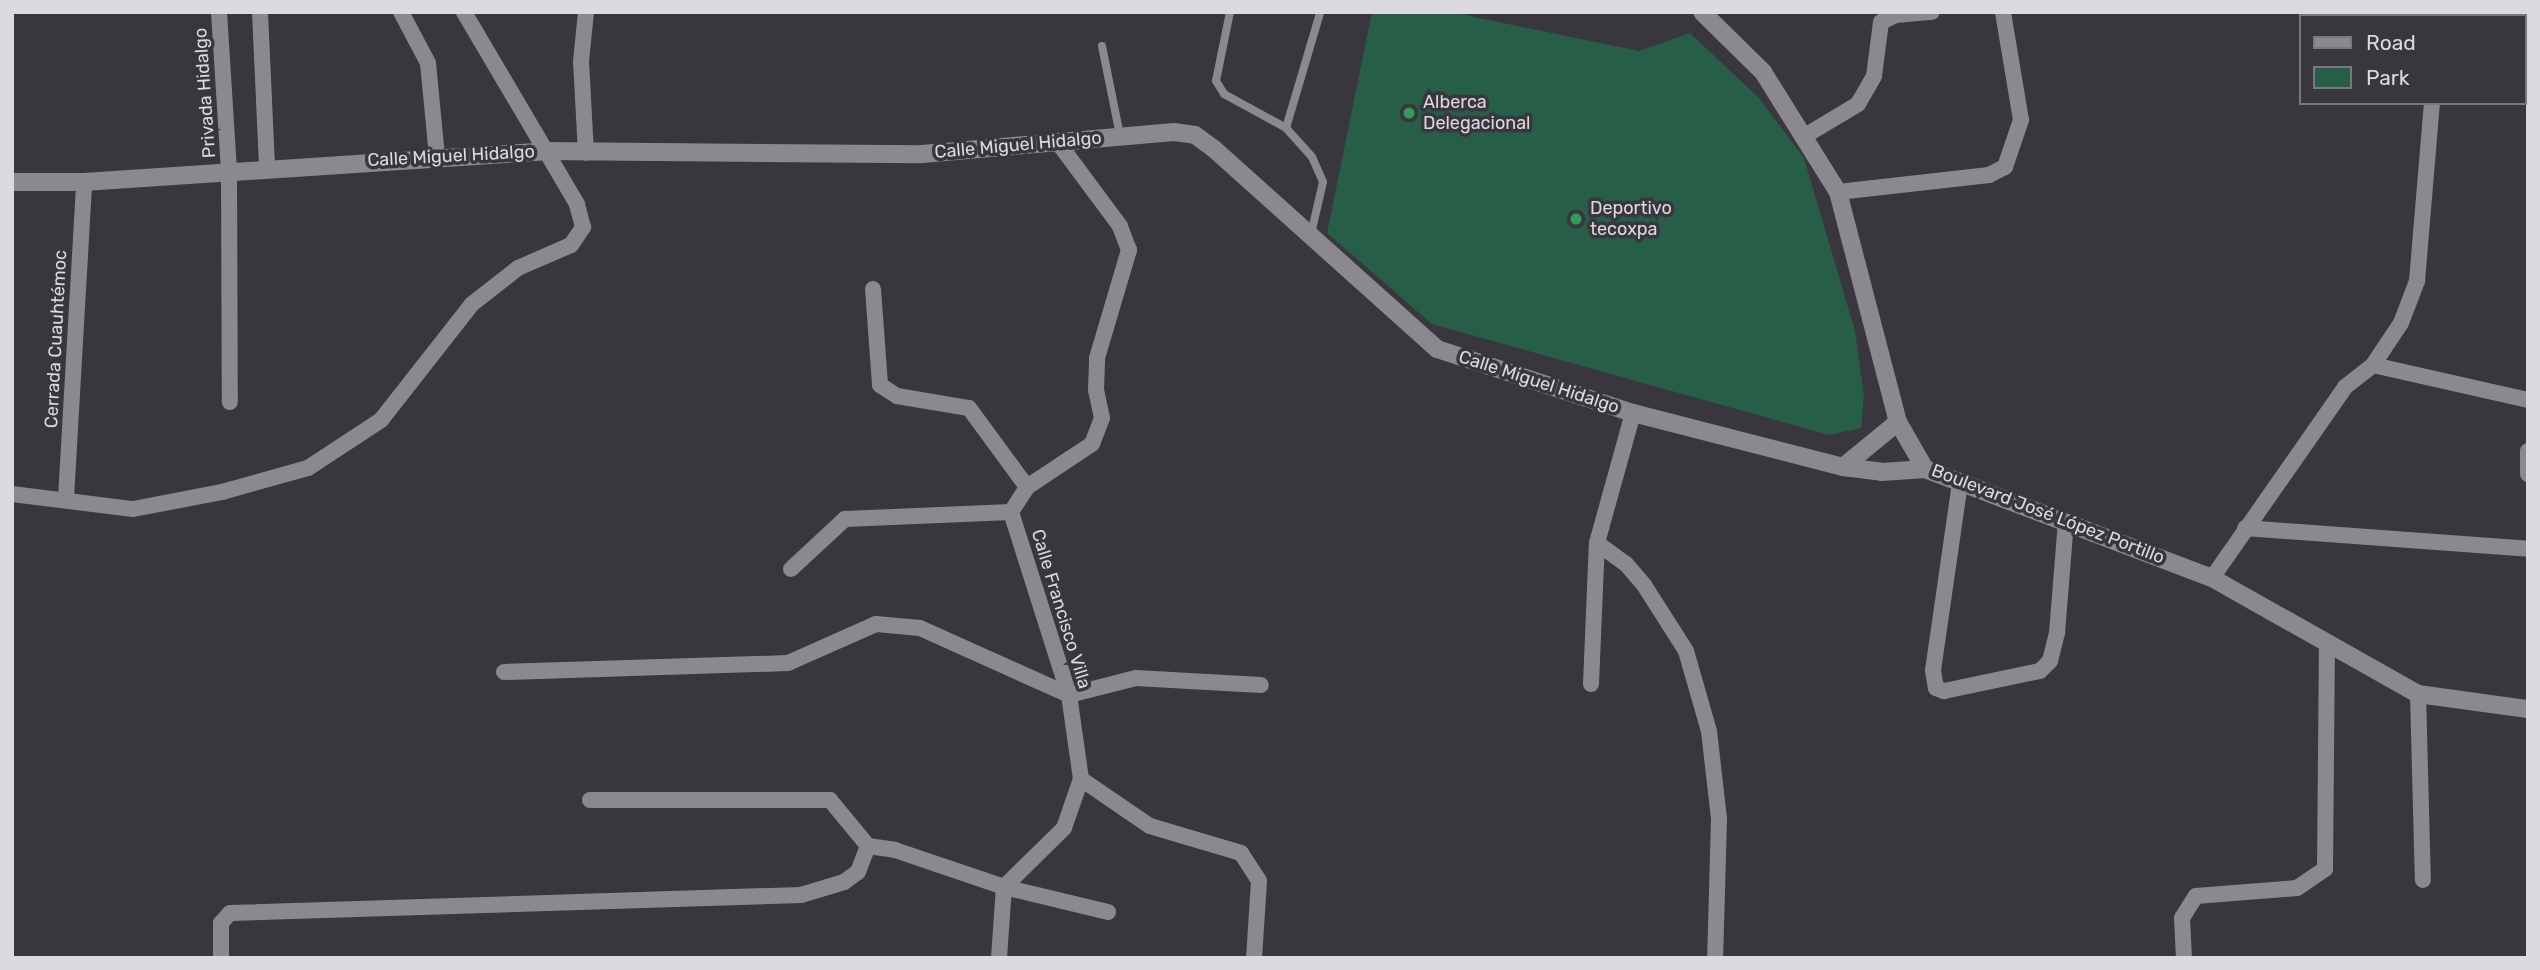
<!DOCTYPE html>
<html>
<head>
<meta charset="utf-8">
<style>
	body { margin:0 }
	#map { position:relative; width:2540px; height:970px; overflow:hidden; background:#3a363d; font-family:Rubik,sans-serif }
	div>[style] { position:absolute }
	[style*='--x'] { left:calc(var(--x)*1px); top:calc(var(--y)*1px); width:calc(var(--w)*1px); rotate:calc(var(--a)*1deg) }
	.green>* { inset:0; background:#275e48 }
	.lane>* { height:8px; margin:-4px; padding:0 4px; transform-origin:4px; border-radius:4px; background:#8c8890 }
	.street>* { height:16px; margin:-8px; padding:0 8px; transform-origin:8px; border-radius:8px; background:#8c8890 }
	.secondary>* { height:18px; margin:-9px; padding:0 9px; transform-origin:9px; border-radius:9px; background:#8c8890 }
	.dots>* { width:19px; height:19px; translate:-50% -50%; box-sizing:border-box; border:4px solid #3a363d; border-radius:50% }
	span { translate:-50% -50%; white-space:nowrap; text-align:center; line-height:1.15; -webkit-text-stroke:7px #3a363d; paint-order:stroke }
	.street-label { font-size:18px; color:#dcdade }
	.poi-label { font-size:18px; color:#dcdade }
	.left { translate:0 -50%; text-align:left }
	.frame { position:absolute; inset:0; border:14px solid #dcdade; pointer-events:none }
	.legend { position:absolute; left:2299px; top:14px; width:228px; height:91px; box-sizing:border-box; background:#3a363d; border:2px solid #7b787d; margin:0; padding:9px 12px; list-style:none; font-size:21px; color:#dcdade }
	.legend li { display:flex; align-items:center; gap:14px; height:35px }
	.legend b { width:35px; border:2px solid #7b787d }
</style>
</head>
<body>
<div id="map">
	<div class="green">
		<i style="clip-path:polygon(1372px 12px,1450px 12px,1639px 51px,1690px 33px,1759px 98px,1804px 158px,1855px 331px,1864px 396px,1861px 428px,1829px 435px,1432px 324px,1327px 233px)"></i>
	</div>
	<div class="lane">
		<i style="--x:1230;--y:12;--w:70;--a:101.5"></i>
		<i style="--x:1216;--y:81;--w:15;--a:58"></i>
		<i style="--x:1224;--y:94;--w:71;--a:28.7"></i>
		<i style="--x:1286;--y:128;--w:120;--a:-73.5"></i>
		<i style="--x:1102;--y:46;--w:91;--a:78.6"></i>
		<i style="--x:1286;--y:128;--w:39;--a:48"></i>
		<i style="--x:1312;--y:157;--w:27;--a:66"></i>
		<i style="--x:1323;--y:182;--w:53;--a:103"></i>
	</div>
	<div class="street">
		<i style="--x:219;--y:12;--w:159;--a:86.4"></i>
		<i style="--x:229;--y:171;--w:231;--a:89.8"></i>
		<i style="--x:260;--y:12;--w:157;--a:87.4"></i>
		<i style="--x:401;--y:12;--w:58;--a:62.1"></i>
		<i style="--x:428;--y:63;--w:94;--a:84.5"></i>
		<i style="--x:586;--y:12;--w:49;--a:95.8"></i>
		<i style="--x:581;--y:61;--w:92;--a:86.9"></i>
		<i style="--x:2406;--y:12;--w:23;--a:10"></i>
		<i style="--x:1803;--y:137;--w:64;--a:-31"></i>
		<i style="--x:1858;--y:104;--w:32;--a:-60"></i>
		<i style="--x:1874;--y:76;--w:54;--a:-82.6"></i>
		<i style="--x:1881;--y:22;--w:17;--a:-25"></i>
		<i style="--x:1896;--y:15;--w:36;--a:-5"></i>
		<i style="--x:1838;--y:192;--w:152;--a:-6.4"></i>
		<i style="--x:1989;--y:175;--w:18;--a:-27"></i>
		<i style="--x:2005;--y:167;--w:50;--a:-71.2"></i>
		<i style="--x:2021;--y:120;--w:109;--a:-99.5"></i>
		<i style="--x:873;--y:289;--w:96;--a:85.8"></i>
		<i style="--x:880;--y:385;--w:20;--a:33"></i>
		<i style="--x:897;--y:396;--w:73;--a:9.5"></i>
		<i style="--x:969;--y:408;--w:98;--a:53.7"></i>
		<i style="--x:2373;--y:365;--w:159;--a:12.7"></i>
		<i style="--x:1633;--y:413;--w:135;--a:105.5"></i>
		<i style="--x:1597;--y:543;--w:36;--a:36"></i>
		<i style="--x:1626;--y:564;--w:28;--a:49"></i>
		<i style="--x:1644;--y:585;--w:78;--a:57.5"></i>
		<i style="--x:1686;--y:651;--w:83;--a:74"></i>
		<i style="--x:1709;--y:731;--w:89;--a:83.5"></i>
		<i style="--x:1719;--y:819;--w:139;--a:91.6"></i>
		<i style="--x:2528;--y:474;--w:23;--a:-90"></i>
		<i style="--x:1960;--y:483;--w:189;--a:98.2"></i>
		<i style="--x:1933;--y:670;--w:18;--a:81"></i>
		<i style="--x:1936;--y:688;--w:9;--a:21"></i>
		<i style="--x:1944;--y:691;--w:98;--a:-11.8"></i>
		<i style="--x:2040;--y:671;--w:14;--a:-45"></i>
		<i style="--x:2050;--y:661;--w:29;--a:-76"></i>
		<i style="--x:2057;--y:633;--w:111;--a:-85.4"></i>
		<i style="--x:12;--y:494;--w:122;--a:7.1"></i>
		<i style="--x:133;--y:509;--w:91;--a:-10.8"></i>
		<i style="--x:222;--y:492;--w:89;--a:-15.6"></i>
		<i style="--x:308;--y:468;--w:87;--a:-33.3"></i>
		<i style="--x:381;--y:420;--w:147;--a:-51.9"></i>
		<i style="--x:472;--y:304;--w:58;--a:-38"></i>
		<i style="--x:518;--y:268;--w:58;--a:-23.5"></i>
		<i style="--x:571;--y:245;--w:22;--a:-56"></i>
		<i style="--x:583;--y:227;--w:24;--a:-105"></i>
		<i style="--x:577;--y:204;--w:223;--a:-120.5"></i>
		<i style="--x:66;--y:498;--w:317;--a:-86.7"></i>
		<i style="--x:2245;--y:528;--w:284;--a:4.2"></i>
		<i style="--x:791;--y:569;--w:74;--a:-42.8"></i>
		<i style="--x:845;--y:519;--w:166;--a:-2.4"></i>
		<i style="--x:2212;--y:578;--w:233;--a:-55.1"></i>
		<i style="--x:2345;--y:387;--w:36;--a:-38"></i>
		<i style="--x:2373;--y:365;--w:50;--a:-56.3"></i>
		<i style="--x:2401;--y:323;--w:45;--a:-69.1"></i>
		<i style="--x:2417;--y:281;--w:179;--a:-85.2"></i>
		<i style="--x:504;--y:672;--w:284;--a:-1.8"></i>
		<i style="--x:788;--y:663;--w:96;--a:-23.9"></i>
		<i style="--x:876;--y:624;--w:44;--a:5.2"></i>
		<i style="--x:920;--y:628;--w:163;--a:24.2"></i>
		<i style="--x:1069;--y:695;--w:69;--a:-14.2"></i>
		<i style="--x:1136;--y:678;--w:125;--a:3.2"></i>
		<i style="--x:1591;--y:684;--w:141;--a:-87.6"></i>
		<i style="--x:2418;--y:694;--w:186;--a:88.5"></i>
		<i style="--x:1081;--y:779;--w:83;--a:34.3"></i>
		<i style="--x:1150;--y:826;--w:95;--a:16.5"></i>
		<i style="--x:1241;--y:853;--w:33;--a:57"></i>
		<i style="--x:1259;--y:881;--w:77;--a:93.7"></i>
		<i style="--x:590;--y:800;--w:240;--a:0"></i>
		<i style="--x:830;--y:800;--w:60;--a:50.4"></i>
		<i style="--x:221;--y:958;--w:35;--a:-90"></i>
		<i style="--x:221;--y:923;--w:13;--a:-48"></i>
		<i style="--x:230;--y:913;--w:571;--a:-1.81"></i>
		<i style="--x:801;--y:895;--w:45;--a:-16.8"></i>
		<i style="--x:844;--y:882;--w:17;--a:-36"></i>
		<i style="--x:858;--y:872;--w:28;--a:-69"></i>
		<i style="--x:868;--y:846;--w:27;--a:8"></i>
		<i style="--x:895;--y:850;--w:115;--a:18.7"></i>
		<i style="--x:1004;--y:887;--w:107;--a:13.5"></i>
		<i style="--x:999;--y:958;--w:71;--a:-86"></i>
		<i style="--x:1004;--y:887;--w:84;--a:-44.5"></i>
		<i style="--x:1064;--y:828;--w:52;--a:-70.9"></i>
		<i style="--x:1081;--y:779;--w:85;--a:-98.1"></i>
		<i style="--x:1069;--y:695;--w:192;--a:-107.6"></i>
		<i style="--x:1011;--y:512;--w:30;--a:-57"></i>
		<i style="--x:1027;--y:487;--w:78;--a:-33.5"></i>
		<i style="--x:1092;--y:444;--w:28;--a:-69"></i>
		<i style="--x:1102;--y:418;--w:29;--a:-102"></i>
		<i style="--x:1096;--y:390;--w:32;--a:-88"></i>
		<i style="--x:1097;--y:358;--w:113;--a:-73.5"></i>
		<i style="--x:1129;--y:250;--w:26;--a:-111"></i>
		<i style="--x:1120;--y:226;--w:102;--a:-126.6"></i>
		<i style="--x:2184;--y:958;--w:40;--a:-92.9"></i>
		<i style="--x:2182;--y:918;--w:26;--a:-58"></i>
		<i style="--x:2196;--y:896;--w:101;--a:-4.5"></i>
		<i style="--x:2297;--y:888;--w:34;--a:-34"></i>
		<i style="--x:2325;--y:869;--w:227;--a:-89.5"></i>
	</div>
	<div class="secondary">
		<i style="--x:1702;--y:12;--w:86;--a:44.5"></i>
		<i style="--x:1763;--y:72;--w:142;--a:58"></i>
		<i style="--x:1838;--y:192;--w:238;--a:75.4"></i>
		<i style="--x:1898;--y:422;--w:54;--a:60.1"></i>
		<i style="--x:1925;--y:469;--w:307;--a:20.8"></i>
		<i style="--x:2212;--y:578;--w:236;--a:29.4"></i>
		<i style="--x:2418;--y:694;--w:111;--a:7.8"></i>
		<i style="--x:12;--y:182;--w:72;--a:0"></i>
		<i style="--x:84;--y:182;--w:462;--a:-3.8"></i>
		<i style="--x:545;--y:151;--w:377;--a:0.5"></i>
		<i style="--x:922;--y:154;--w:253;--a:-5"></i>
		<i style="--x:1174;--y:132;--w:21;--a:8"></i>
		<i style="--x:1195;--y:135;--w:22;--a:36"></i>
		<i style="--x:1213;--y:148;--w:301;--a:41.9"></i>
		<i style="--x:1437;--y:349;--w:206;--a:18.1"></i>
		<i style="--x:1633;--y:413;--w:217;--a:14.4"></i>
		<i style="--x:1843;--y:467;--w:39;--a:7"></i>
		<i style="--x:1882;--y:472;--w:43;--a:-4"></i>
		<i style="--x:1843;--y:467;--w:71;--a:-39.3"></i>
	</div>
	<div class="dots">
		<i style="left:1409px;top:113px;background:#2e9e5b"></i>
		<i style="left:1576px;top:219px;background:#2e9e5b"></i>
	</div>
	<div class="street-label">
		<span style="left:205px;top:93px;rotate:-94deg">Privada Hidalgo</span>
		<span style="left:1018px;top:145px;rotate:-5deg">Calle Miguel Hidalgo</span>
		<span style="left:451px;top:156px;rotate:-3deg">Calle Miguel Hidalgo</span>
		<span style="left:56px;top:339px;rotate:-87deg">Cerrada Cuauhtémoc</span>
		<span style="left:1539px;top:382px;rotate:18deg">Calle Miguel Hidalgo</span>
		<span style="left:2048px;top:514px;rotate:21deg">Boulevard José López Portillo</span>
		<span style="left:1061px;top:609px;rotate:73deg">Calle Francisco Villa</span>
	</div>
	<div class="poi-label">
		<span class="left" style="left:1423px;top:113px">Alberca<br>Delegacional</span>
		<span class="left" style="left:1590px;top:219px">Deportivo<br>tecoxpa</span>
	</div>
	<div class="frame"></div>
	<ul class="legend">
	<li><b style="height:9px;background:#8c8890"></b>Road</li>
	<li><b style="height:19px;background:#275e48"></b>Park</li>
	</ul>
</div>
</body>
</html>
